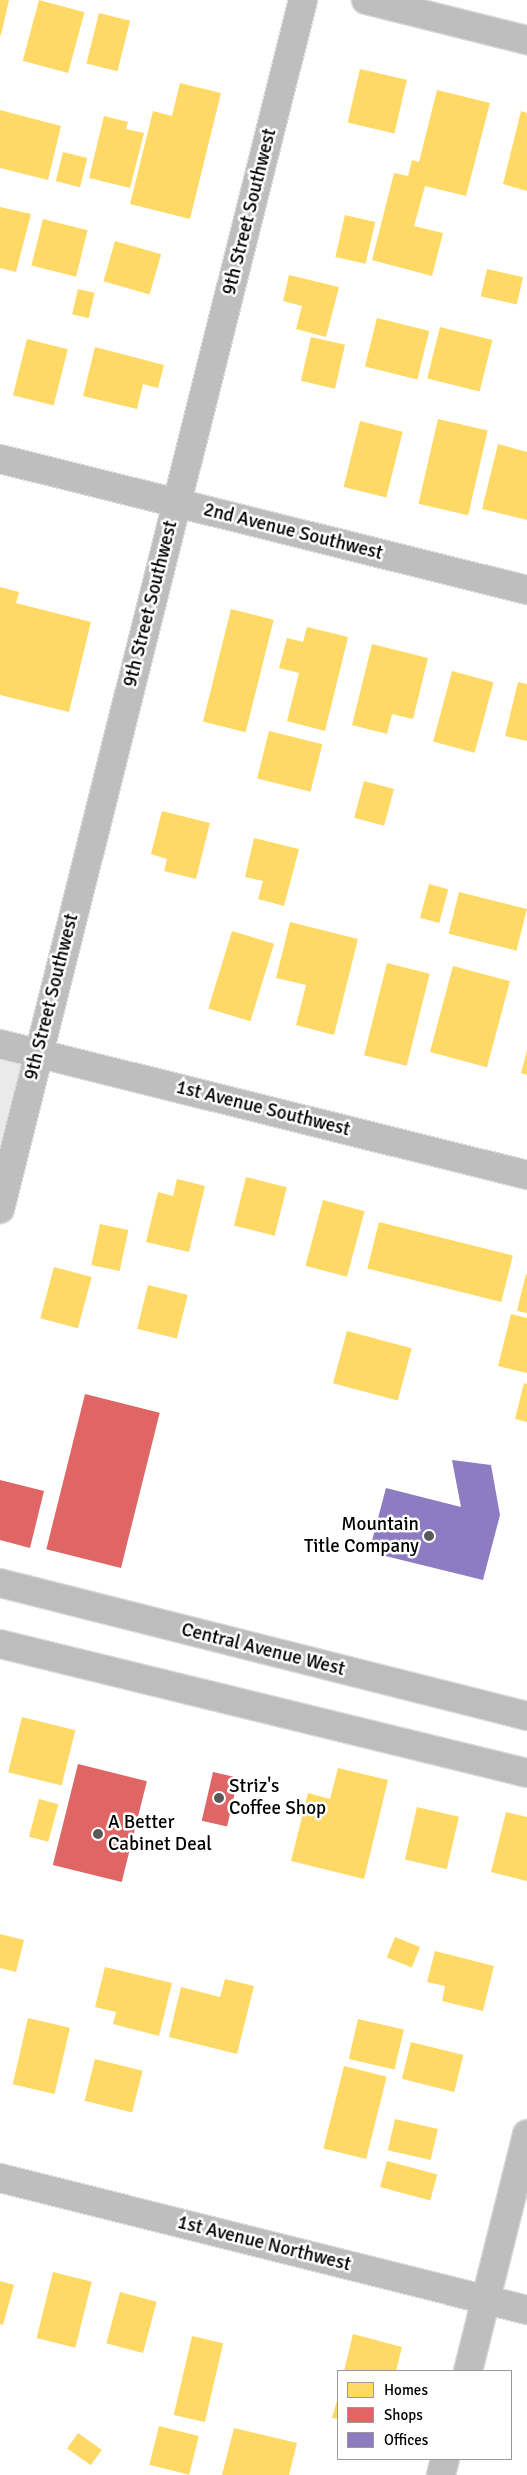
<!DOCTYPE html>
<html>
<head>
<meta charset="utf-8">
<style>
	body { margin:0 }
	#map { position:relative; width:527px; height:2475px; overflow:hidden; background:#fff; font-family:Signika,sans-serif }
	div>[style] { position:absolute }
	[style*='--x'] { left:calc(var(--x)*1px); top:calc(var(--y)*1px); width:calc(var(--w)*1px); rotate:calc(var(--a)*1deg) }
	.green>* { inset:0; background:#eaeaea }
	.homes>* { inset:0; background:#ffd966; transform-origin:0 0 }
	.shops>* { inset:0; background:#e06666; transform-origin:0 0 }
	.offices>* { inset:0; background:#8e7cc3 }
	.roads { filter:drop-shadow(1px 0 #dbdbdb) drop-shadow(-1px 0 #dbdbdb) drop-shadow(0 1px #dbdbdb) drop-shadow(0 -1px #dbdbdb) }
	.street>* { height:28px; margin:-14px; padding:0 14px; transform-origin:14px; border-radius:14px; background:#bebebe }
	.highway>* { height:28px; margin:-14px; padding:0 14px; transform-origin:14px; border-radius:14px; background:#bdbdbd }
	.dots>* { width:14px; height:14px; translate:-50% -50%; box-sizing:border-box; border:2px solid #fff; border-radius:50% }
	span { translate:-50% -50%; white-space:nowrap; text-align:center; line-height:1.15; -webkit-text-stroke:5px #fff; paint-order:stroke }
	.street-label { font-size:19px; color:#000 }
	.poi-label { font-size:19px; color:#000 }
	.right { translate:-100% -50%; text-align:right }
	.left { translate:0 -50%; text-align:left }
	.legend { position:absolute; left:337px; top:2370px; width:175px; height:90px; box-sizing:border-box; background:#fff; border:1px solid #999; margin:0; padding:6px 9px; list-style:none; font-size:15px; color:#000 }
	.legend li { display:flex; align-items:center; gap:10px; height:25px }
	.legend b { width:25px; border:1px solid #999 }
</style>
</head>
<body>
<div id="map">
	<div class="green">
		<i style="clip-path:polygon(0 1044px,37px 1053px,0 1204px)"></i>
	</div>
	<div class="homes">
		<i style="clip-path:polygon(0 0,9px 0,1px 35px,0 35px)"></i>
		<i style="left:39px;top:0;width:47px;height:63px;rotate:15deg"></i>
		<i style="left:99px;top:13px;width:32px;height:52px;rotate:14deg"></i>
		<i style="left:360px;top:69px;width:48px;height:55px;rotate:13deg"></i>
		<i style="clip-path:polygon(180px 83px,221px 93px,190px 219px,130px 204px,153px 111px,172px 116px)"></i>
		<i style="clip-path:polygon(437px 90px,490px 103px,466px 196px,425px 186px,414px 226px,443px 233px,432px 276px,372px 260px,394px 173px,408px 176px,412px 160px,419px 162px)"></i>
		<i style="clip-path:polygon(0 110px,61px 126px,48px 180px,0 168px)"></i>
		<i style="clip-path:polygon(521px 111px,527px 113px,527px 191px,503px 184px)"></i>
		<i style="clip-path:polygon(104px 116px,128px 122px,126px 129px,144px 133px,130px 188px,89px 178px)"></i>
		<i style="left:63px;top:152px;width:25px;height:30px;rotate:14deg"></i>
		<i style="clip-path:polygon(0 207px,31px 214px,16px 272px,0 268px)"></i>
		<i style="left:345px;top:215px;width:31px;height:43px;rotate:13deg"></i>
		<i style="left:43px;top:219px;width:46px;height:48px;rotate:14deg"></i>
		<i style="left:115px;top:241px;width:48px;height:42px;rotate:16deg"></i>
		<i style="left:487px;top:269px;width:37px;height:28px;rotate:13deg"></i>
		<i style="clip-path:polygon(289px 275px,339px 287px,326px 337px,296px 329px,302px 306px,283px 301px)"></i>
		<i style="left:78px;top:289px;width:17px;height:26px;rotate:13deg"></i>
		<i style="left:377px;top:318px;width:54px;height:50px;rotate:14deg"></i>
		<i style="left:440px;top:327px;width:54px;height:53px;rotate:14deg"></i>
		<i style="left:311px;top:337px;width:35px;height:45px;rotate:13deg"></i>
		<i style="left:27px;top:339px;width:42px;height:58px;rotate:14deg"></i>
		<i style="clip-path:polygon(95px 347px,164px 365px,158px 388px,143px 384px,137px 409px,83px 396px)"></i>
		<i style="left:438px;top:419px;width:51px;height:87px;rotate:13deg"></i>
		<i style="left:360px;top:421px;width:44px;height:68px;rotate:14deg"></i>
		<i style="clip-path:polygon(498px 444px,527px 452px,527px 520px,482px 509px)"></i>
		<i style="clip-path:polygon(0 587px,19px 592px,16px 603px,91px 622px,69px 712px,0 695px)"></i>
		<i style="left:231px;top:609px;width:44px;height:116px;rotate:14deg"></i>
		<i style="clip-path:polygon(307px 627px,348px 637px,325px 731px,287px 721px,299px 673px,279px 668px,287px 638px,303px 642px)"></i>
		<i style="clip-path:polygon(372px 644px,428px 658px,413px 719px,392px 714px,387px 734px,352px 725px)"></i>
		<i style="left:452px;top:671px;width:43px;height:73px;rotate:15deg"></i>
		<i style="clip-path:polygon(518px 682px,527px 684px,527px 741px,505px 736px)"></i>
		<i style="left:269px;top:731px;width:55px;height:49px;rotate:14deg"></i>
		<i style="left:364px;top:781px;width:31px;height:38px;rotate:15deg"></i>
		<i style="clip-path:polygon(162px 811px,210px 823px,196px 879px,164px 871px,167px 859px,151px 854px)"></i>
		<i style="clip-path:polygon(254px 838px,299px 849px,284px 906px,258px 899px,263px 881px,245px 877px)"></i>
		<i style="left:429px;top:884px;width:20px;height:35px;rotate:15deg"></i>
		<i style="left:459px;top:892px;width:70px;height:43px;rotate:14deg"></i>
		<i style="clip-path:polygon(290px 922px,358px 939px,334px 1035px,296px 1025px,306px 985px,276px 978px)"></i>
		<i style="left:232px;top:931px;width:44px;height:81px;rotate:17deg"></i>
		<i style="left:387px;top:963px;width:44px;height:95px;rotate:14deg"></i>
		<i style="left:453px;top:966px;width:59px;height:89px;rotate:15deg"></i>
		<i style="clip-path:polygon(527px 1050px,527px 1075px,521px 1073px)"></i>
		<i style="left:246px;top:1177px;width:42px;height:50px;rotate:14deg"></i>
		<i style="clip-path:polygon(177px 1179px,205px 1186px,189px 1252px,146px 1242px,158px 1192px,173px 1196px)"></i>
		<i style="left:323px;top:1200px;width:43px;height:68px;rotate:15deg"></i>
		<i style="left:379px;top:1222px;width:138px;height:48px;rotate:14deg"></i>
		<i style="left:100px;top:1224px;width:29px;height:42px;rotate:12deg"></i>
		<i style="left:54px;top:1267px;width:39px;height:53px;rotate:15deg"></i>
		<i style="clip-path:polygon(526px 1274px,527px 1274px,527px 1313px,517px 1311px)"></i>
		<i style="left:148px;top:1285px;width:41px;height:45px;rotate:14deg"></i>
		<i style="clip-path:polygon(511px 1314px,527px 1318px,527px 1373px,498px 1366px)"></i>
		<i style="left:347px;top:1331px;width:67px;height:54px;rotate:15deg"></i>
		<i style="clip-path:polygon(524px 1383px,527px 1384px,527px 1422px,515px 1419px)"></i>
		<i style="left:22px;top:1717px;width:55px;height:57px;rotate:14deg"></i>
		<i style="clip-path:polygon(338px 1768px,388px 1780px,364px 1879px,291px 1861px,308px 1793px,330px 1799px)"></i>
		<i style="left:39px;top:1799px;width:20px;height:39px;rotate:15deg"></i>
		<i style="left:417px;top:1807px;width:43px;height:54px;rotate:13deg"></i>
		<i style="clip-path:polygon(506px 1812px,527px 1817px,527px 1881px,491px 1872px)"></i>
		<i style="clip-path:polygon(0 1934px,24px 1940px,16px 1972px,0 1968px)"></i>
		<i style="left:395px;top:1937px;width:27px;height:22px;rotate:22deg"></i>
		<i style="clip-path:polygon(435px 1951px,494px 1966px,483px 2011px,442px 2001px,445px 1986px,427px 1982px)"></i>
		<i style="clip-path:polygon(105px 1967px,172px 1983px,159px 2036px,113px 2024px,116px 2012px,95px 2007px)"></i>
		<i style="clip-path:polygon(225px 1979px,254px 1986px,237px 2054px,169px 2037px,181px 1987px,220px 1997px)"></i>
		<i style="left:28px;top:2018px;width:43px;height:68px;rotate:13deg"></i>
		<i style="left:358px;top:2019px;width:47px;height:41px;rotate:13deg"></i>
		<i style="left:411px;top:2042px;width:54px;height:38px;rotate:14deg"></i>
		<i style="left:95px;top:2059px;width:49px;height:43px;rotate:14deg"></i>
		<i style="left:344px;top:2066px;width:44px;height:85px;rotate:14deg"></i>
		<i style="left:395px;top:2119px;width:44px;height:32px;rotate:13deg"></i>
		<i style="left:387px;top:2161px;width:52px;height:27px;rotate:15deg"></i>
		<i style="left:53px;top:2272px;width:40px;height:68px;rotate:14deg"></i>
		<i style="clip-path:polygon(0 2281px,14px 2285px,3px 2325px,0 2324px)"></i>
		<i style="left:120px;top:2292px;width:38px;height:53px;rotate:15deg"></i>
		<i style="clip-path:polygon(353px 2334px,402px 2347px,396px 2371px,344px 2371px)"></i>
		<i style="left:192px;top:2336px;width:32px;height:81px;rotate:13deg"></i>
		<i style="clip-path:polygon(338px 2397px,338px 2419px,332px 2418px)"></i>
		<i style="left:159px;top:2426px;width:41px;height:40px;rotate:14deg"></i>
		<i style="clip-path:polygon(234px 2428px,297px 2443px,289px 2475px,222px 2475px)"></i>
		<i style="left:78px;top:2433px;width:29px;height:19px;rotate:35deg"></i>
	</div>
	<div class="shops">
		<i style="left:85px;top:1394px;width:77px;height:160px;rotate:14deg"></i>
		<i style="clip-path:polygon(0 1480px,44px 1491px,30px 1548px,0 1540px)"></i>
		<i style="left:78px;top:1764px;width:71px;height:104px;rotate:14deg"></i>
		<i style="left:213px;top:1772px;width:26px;height:50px;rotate:13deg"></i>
	</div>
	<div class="offices">
		<i style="clip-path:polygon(452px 1460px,491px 1465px,500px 1515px,483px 1580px,369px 1552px,386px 1488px,461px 1507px)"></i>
	</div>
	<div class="roads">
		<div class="street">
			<i style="--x:366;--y:0;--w:166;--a:14"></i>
			<i style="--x:0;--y:459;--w:543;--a:13.96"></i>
			<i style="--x:0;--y:1044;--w:543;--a:13.96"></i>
			<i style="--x:0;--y:1209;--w:1246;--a:-75.93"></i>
			<i style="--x:0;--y:2178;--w:543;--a:14.06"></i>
			<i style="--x:468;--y:2371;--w:244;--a:-76"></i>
			<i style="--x:441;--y:2475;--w:16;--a:-76"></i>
		</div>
		<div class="highway">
			<i style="--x:0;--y:1583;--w:544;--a:14.16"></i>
			<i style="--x:0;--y:1644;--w:543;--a:13.75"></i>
		</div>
	</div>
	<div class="dots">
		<i style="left:429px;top:1536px;background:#595959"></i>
		<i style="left:219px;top:1798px;background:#595959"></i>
		<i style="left:98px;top:1834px;background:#595959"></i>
	</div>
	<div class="street-label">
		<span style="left:250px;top:212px;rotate:-76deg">9th Street Southwest</span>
		<span style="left:293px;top:532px;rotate:14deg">2nd Avenue Southwest</span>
		<span style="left:151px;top:604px;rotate:-76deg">9th Street Southwest</span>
		<span style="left:52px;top:997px;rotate:-76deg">9th Street Southwest</span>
		<span style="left:263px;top:1109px;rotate:14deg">1st Avenue Southwest</span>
		<span style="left:263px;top:1650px;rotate:14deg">Central Avenue West</span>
		<span style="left:264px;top:2244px;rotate:14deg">1st Avenue Northwest</span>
	</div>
	<div class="poi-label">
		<span class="right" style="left:419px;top:1536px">Mountain<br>Title Company</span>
		<span class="left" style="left:229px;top:1798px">Striz's<br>Coffee Shop</span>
		<span class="left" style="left:108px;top:1834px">A Better<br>Cabinet Deal</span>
	</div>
	<ul class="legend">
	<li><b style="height:14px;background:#ffd966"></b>Homes</li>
	<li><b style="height:14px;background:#e06666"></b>Shops</li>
	<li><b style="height:14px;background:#8e7cc3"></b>Offices</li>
	</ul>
</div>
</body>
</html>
